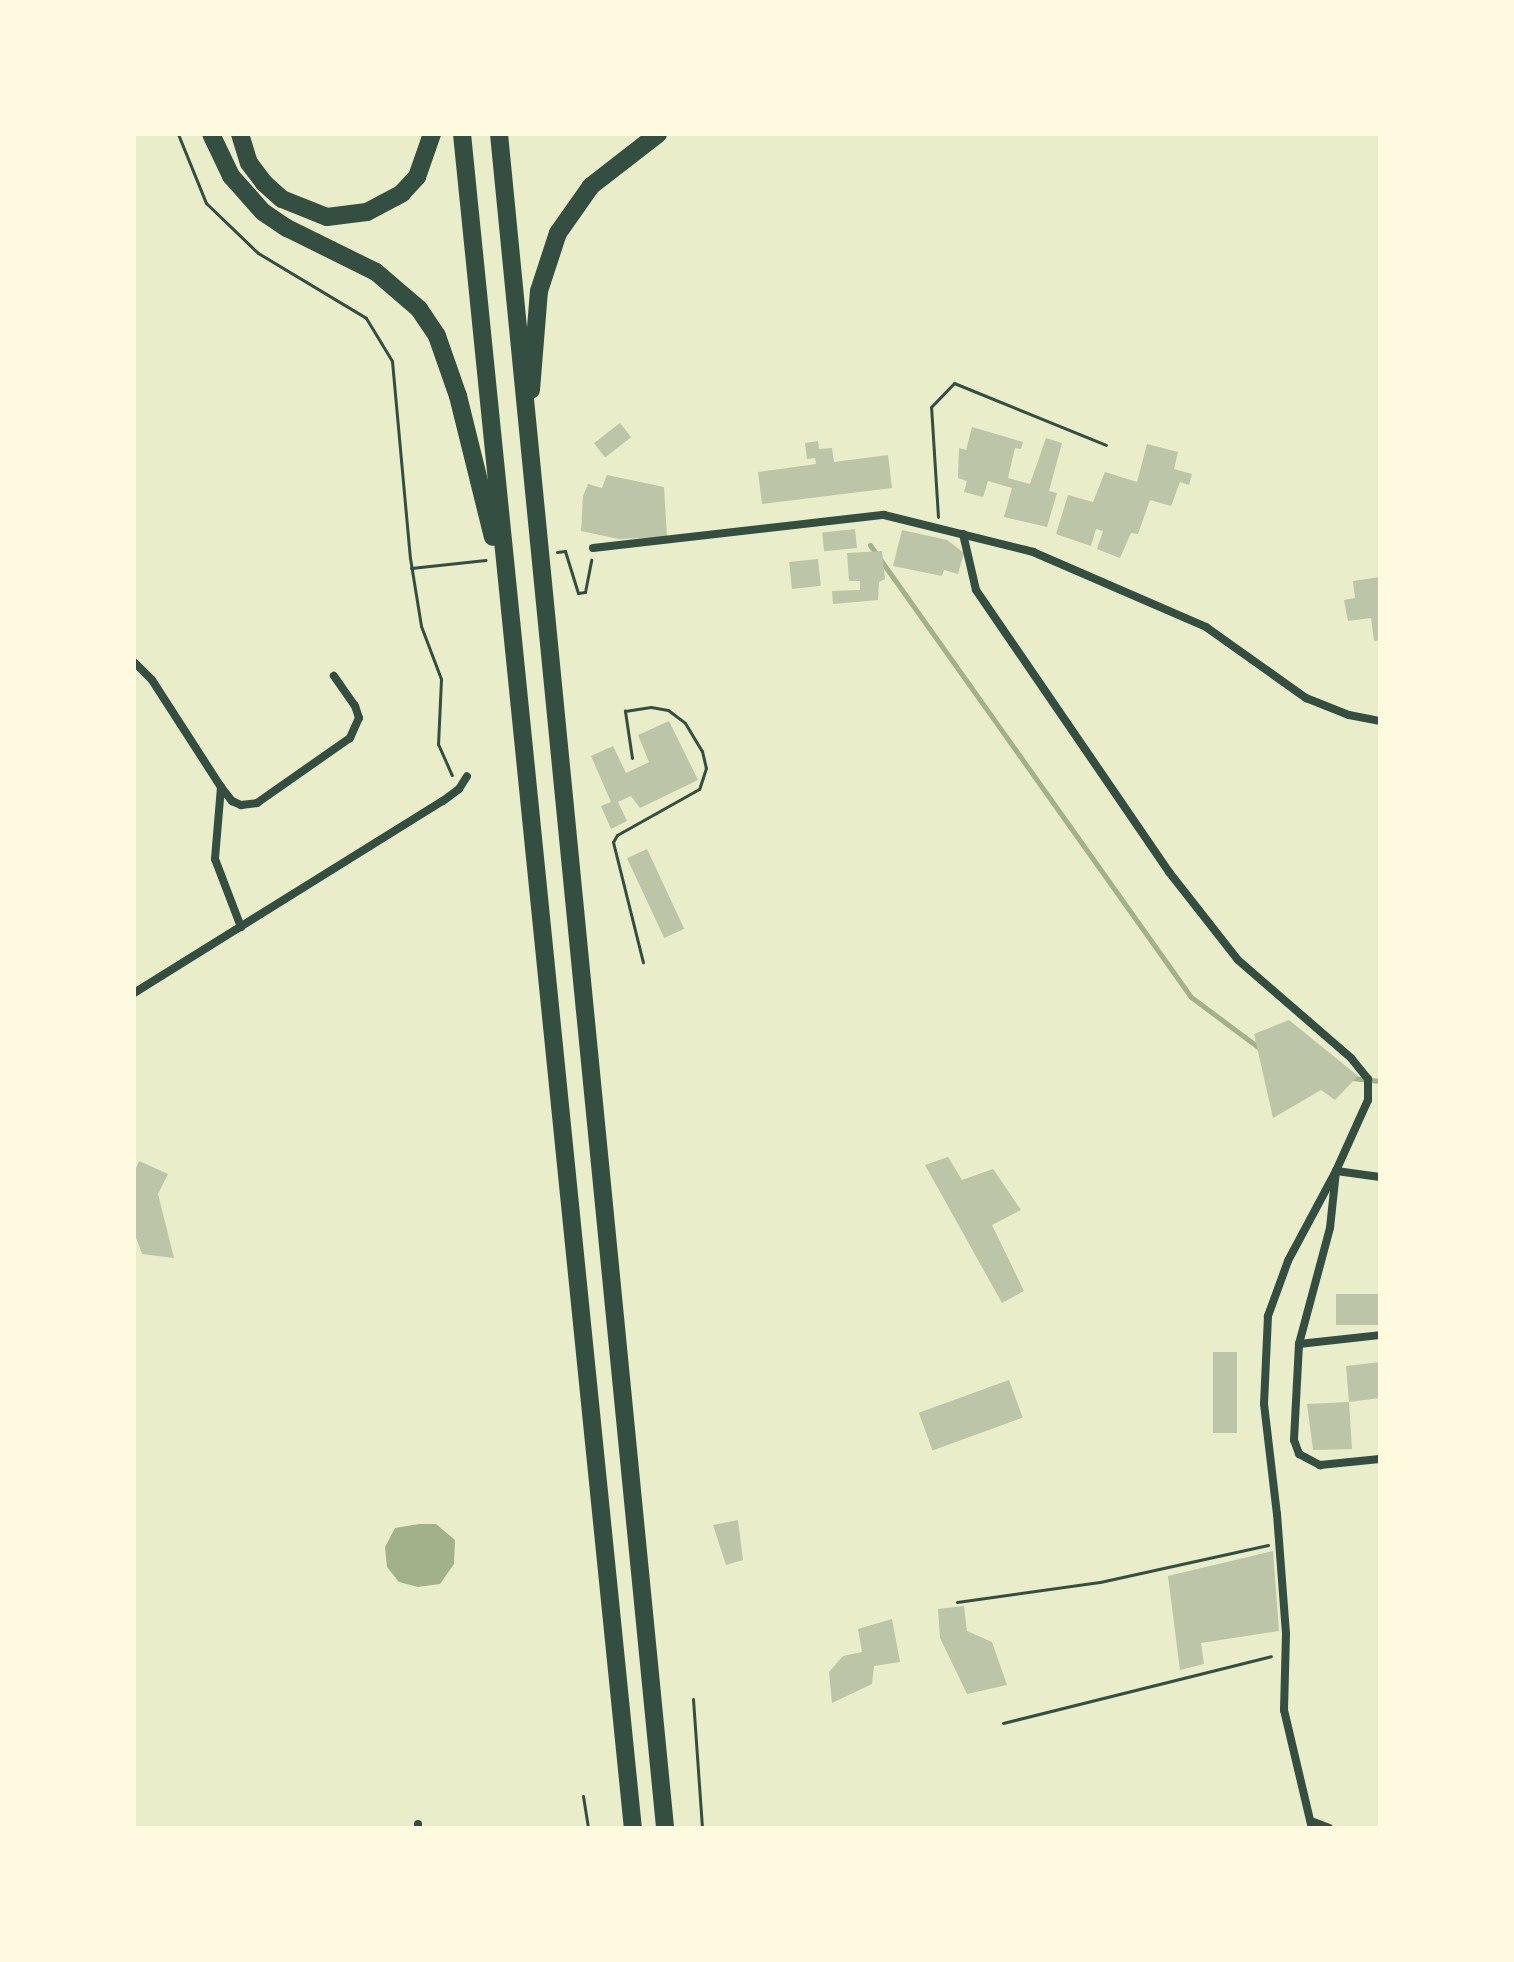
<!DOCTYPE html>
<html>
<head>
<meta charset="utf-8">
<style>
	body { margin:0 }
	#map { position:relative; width:1514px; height:1962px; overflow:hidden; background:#e9edc9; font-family:"DejaVu Sans",sans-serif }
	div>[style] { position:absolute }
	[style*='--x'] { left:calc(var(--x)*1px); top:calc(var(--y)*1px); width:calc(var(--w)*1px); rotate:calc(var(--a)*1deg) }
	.water>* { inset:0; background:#a3b18a }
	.stream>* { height:5px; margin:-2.5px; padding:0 2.5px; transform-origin:2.5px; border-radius:2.5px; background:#a3b18a }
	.building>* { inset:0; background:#bcc5a7; transform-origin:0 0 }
	.path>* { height:3px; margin:-1.5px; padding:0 1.5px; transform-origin:1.5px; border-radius:1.5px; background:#344e41 }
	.minor>* { height:8px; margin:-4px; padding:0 4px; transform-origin:4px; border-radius:4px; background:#344e41 }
	.trunk>* { height:18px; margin:-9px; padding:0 9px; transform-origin:9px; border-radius:9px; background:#344e41 }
	span { translate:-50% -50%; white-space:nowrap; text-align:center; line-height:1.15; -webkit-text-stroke:7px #fefae0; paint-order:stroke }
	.frame { position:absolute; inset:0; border:136px solid #fefae0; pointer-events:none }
</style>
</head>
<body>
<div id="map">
	<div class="water">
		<i style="clip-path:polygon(419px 1524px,436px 1524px,455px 1540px,454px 1564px,440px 1584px,418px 1587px,399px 1582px,387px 1567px,385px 1547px,395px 1528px)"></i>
	</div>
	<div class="stream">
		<i style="--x:870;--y:545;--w:554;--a:54.62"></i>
		<i style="--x:1191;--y:997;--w:89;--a:36.7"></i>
		<i style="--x:1352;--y:1078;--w:28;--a:6"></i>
	</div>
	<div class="building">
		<i style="left:620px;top:423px;width:18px;height:33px;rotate:52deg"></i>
		<i style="clip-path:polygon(972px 427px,1023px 442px,1021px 449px,1015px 448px,1008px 478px,1030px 484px,1046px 438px,1062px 443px,1049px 491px,1057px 493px,1047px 527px,1004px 517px,1012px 488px,988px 481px,983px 497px,964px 492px,967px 481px,958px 478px,959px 448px,966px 450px)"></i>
		<i style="clip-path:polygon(818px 441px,819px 449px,832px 448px,834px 462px,888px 455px,892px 488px,762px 504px,758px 472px,816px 464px,815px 458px,807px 459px,805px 443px)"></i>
		<i style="clip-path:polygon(1147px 444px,1178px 452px,1174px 469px,1192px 474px,1189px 485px,1180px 482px,1171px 506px,1150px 500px,1138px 534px,1131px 533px,1120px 558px,1097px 549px,1103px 531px,1096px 529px,1091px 546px,1056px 534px,1068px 495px,1093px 502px,1105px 472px,1137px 482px)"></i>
		<i style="clip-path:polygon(607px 475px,664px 487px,667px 537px,619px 539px,581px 531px,583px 496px,588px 484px,602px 488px)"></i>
		<i style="left:855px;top:529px;width:19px;height:33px;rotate:84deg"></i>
		<i style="clip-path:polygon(902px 530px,947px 540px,964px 553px,958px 574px,944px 570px,942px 576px,893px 566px)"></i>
		<i style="clip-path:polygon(882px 551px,885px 579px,879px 582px,878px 600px,833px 604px,832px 591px,860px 590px,860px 581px,849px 581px,847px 553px)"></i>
		<i style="left:818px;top:559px;width:27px;height:29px;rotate:84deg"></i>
		<i style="clip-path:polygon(1380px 577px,1380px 640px,1374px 641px,1371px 618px,1348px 621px,1344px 600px,1355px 598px,1353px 581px)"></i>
		<i style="clip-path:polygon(669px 721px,698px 780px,640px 808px,631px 796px,618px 802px,627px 821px,611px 829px,601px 806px,611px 802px,591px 756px,613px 746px,626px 773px,649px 762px,638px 735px)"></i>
		<i style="left:647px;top:849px;width:88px;height:22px;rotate:65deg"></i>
		<i style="clip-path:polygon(1289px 1020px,1358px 1076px,1335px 1100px,1321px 1090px,1273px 1118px,1254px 1034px)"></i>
		<i style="clip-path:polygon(948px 1157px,962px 1180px,993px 1169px,1021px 1210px,992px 1225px,1024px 1291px,1002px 1303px,925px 1165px)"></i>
		<i style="clip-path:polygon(139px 1161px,168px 1174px,158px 1194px,174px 1258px,142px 1254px,134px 1232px,134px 1173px)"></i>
		<i style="left:1380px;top:1294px;width:31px;height:44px;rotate:90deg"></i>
		<i style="left:1237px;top:1352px;width:81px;height:24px;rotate:90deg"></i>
		<i style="clip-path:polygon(1380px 1362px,1380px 1398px,1349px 1402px,1352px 1449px,1313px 1450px,1307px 1404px,1349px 1402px,1346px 1366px)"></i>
		<i style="left:1009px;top:1380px;width:40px;height:96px;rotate:70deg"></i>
		<i style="clip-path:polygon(738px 1520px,743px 1560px,726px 1565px,713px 1525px)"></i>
		<i style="clip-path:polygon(1273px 1551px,1279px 1631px,1201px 1643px,1204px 1664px,1180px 1670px,1168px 1576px)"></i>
		<i style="clip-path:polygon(964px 1606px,967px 1631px,992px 1642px,1007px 1685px,967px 1694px,940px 1638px,938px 1609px)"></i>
		<i style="clip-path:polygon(892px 1619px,900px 1662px,874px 1666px,872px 1684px,832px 1703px,829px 1672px,843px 1656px,862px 1652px,858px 1629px)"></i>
	</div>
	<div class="path">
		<i style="--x:178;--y:134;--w:74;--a:67.9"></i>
		<i style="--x:206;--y:203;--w:72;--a:43.9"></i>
		<i style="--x:258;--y:253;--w:126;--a:31"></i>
		<i style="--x:366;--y:318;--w:50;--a:58.8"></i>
		<i style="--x:392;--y:361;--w:198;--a:84.8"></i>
		<i style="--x:410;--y:558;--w:69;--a:80.8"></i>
		<i style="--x:421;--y:626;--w:57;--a:69.3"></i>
		<i style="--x:441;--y:679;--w:65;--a:92.6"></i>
		<i style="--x:438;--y:744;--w:34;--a:66"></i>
		<i style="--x:938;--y:517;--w:110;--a:-93.6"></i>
		<i style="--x:931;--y:407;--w:33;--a:-46"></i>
		<i style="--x:954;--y:383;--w:164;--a:22.2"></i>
		<i style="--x:557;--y:552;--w:8;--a:-7"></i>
		<i style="--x:565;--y:551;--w:44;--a:72.8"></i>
		<i style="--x:578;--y:593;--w:7;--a:-8"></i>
		<i style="--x:585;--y:592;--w:33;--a:-79"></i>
		<i style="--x:411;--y:568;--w:75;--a:-6.1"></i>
		<i style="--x:632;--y:758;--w:48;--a:-98.5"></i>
		<i style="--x:625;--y:711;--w:26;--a:-9"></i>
		<i style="--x:651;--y:707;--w:17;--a:10"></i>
		<i style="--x:668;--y:710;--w:21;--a:37"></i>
		<i style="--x:685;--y:723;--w:33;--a:59"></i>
		<i style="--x:702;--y:751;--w:17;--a:77"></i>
		<i style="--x:706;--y:768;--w:22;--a:108"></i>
		<i style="--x:699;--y:789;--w:94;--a:150.7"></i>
		<i style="--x:617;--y:835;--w:8;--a:120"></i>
		<i style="--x:613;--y:842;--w:124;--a:76"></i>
		<i style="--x:957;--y:1602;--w:144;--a:-8"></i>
		<i style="--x:1100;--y:1582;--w:172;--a:-12.4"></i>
		<i style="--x:693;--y:1699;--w:129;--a:86"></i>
		<i style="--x:1003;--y:1723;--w:276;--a:-14"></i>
		<i style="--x:583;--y:1796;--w:32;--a:81"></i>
	</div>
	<div class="minor">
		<i style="--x:963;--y:534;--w:57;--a:76.9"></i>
		<i style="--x:976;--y:590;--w:342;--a:55.6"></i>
		<i style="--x:1169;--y:872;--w:112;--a:51.9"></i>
		<i style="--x:1238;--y:960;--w:150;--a:40.9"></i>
		<i style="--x:1351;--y:1058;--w:27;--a:51"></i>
		<i style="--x:1368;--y:1079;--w:21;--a:90"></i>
		<i style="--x:1368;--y:1100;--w:78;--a:114.3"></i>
		<i style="--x:1336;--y:1171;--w:102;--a:118.1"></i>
		<i style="--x:1288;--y:1261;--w:59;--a:110"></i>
		<i style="--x:1268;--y:1316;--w:88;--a:92.6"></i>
		<i style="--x:1264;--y:1404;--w:111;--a:83.3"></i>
		<i style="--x:1277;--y:1514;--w:120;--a:85.7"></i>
		<i style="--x:1286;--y:1634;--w:76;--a:91.5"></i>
		<i style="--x:1284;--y:1710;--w:121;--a:76.7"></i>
		<i style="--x:593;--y:548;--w:293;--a:-6.5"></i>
		<i style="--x:884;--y:515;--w:154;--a:13.9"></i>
		<i style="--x:1033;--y:552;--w:189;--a:23.4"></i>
		<i style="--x:1206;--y:627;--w:123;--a:35.4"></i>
		<i style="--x:1306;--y:698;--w:46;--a:21.6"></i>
		<i style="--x:1349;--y:715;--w:32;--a:11"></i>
		<i style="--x:134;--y:662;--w:25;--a:45"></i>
		<i style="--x:152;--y:680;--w:127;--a:57.2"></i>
		<i style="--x:221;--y:787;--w:18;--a:52"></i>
		<i style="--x:232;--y:801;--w:10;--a:24"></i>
		<i style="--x:241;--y:805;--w:16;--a:-7"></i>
		<i style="--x:257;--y:803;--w:113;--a:-35"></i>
		<i style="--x:350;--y:738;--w:22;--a:-66"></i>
		<i style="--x:359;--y:718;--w:13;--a:-108"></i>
		<i style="--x:355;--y:706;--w:37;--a:-125"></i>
		<i style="--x:221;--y:787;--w:72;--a:94.8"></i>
		<i style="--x:215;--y:859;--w:73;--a:69.1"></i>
		<i style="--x:134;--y:993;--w:364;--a:-31.9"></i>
		<i style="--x:443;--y:801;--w:20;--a:-37"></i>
		<i style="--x:459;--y:789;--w:15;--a:-58"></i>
		<i style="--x:1380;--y:1177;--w:44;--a:-172.2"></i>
		<i style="--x:1336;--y:1171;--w:57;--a:96"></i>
		<i style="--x:1330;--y:1228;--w:120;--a:105"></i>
		<i style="--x:1299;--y:1344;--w:96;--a:93"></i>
		<i style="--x:1294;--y:1440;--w:15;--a:70"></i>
		<i style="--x:1299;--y:1454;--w:24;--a:28"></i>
		<i style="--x:1320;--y:1465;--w:60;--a:-5.7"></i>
		<i style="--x:1299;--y:1344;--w:81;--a:-6.3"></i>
		<i style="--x:1311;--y:1821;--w:19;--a:21"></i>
		<i style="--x:418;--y:1828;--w:4;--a:-90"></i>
	</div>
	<div class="trunk">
		<i style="--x:211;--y:134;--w:47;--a:64.5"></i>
		<i style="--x:231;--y:176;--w:48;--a:48.4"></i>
		<i style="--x:263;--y:212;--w:29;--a:34"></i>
		<i style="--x:287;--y:228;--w:99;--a:26.3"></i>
		<i style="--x:376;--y:272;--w:57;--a:40.7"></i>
		<i style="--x:419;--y:309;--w:32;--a:56"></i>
		<i style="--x:437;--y:336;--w:64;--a:70.7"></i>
		<i style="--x:458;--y:396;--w:145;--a:76.1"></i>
		<i style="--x:240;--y:134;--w:30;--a:73"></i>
		<i style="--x:249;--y:163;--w:25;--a:53"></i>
		<i style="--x:264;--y:183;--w:24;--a:42"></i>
		<i style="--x:282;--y:199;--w:48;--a:21.8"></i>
		<i style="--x:327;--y:217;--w:40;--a:-7.1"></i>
		<i style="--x:367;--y:212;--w:40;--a:-28"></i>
		<i style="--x:402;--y:193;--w:22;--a:-47"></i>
		<i style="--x:417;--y:177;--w:46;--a:-70.8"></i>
		<i style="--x:462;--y:134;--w:1703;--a:84.24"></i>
		<i style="--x:499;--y:134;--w:1702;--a:84.4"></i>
		<i style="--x:531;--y:390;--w:99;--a:-85.4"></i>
		<i style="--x:539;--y:291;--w:61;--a:-71.9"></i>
		<i style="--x:558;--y:233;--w:57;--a:-54.9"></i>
		<i style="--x:591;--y:186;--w:85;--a:-37.8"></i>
	</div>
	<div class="frame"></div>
</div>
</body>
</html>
